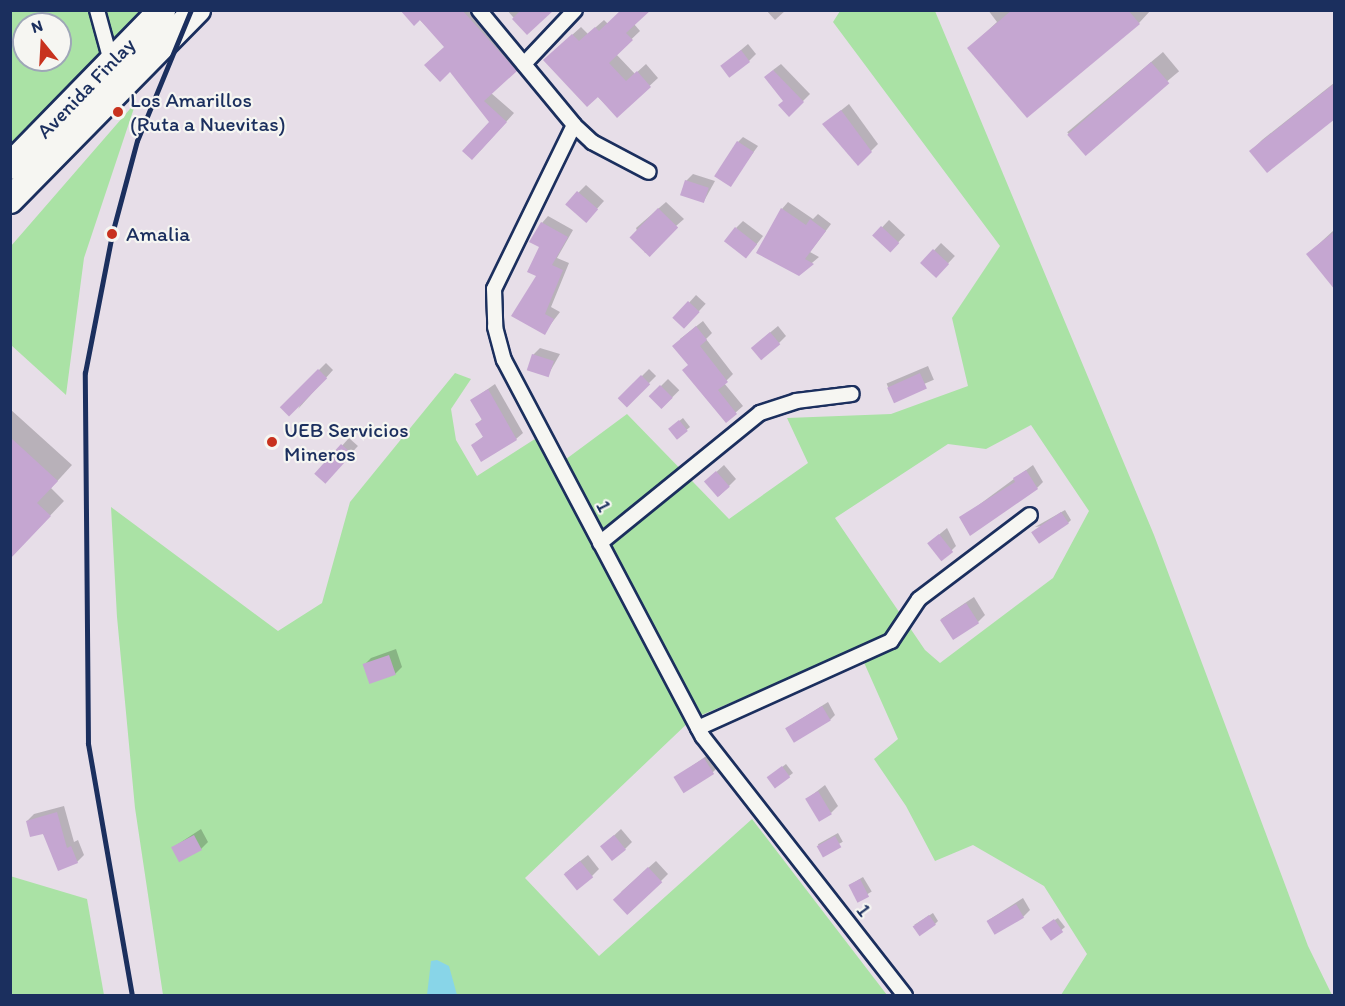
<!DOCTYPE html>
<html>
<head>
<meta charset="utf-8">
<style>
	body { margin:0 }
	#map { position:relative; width:1345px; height:1006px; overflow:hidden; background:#e7dee8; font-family:Itim,sans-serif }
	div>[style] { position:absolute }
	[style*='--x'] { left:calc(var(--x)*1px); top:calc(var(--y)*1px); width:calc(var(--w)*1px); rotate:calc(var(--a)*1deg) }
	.green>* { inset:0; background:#aae2a5 }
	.water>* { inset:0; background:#88d5e8 }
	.shadow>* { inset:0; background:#0003; transform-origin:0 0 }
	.building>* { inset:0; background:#c5a6d1; transform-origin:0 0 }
	.roads { filter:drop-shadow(2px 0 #1b2f5e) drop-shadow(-2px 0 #1b2f5e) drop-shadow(0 2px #1b2f5e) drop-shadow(0 -2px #1b2f5e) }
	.street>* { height:14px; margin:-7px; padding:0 7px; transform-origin:7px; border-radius:7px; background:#f6f6f2 }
	.highway>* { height:26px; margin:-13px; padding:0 13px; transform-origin:13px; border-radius:13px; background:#f6f6f2 }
	.rail>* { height:4.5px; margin:-2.25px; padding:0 2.25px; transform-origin:2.25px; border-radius:2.25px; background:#1b2f5e }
	.dots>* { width:16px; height:16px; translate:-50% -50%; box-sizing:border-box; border:3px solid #f6f6f2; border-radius:50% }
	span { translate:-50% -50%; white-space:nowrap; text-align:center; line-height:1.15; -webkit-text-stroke:4.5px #f6f6f2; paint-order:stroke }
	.street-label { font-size:21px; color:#1b2f5e }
	.poi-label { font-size:21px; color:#1b2f5e }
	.left { translate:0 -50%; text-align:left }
	.frame { position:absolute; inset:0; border:12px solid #1b2f5e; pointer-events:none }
	.north { position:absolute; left:12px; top:12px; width:60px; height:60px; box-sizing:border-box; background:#f6f6f2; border:2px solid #9ea6b7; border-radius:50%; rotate:342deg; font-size:16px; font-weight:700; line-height:24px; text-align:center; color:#1b2f5e }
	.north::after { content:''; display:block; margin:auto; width:21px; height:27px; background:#c8321e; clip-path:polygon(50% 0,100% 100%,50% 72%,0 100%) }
</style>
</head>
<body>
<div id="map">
	<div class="green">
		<i style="clip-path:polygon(evenodd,11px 11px,141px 11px,11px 166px,11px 11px,24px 24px,60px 24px,60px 60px,24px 60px,24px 24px)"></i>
		<i style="clip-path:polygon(evenodd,840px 11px,935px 11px,1154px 535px,1308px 946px,1332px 995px,1061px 995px,1087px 954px,1044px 886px,973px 845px,935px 861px,906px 806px,874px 759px,898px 739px,858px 649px,692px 719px,525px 878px,599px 956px,752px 819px,887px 995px,163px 995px,135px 808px,117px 617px,111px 507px,278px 631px,322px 603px,350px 502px,455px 373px,471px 379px,451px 409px,456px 440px,477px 476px,538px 437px,554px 468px,627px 414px,729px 519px,808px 463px,787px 418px,891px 414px,968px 386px,952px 318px,1000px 246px,833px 22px,840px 11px,1031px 425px,1089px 511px,1053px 578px,940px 663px,925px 650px,835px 518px,948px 444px,986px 449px,1031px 425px)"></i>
		<i style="clip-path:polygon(136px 102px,84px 258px,66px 395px,11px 345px,11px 246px)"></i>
		<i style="clip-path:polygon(10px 876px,87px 899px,104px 995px,11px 995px)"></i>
	</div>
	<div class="water">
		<i style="clip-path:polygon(437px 960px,449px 966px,457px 995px,427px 995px,431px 961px)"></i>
	</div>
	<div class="shadow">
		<i style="clip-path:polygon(410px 10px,477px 10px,524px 62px,491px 93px,514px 113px,480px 151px,491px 122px,446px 46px)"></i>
		<i style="clip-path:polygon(507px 10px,550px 10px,527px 33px)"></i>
		<i style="clip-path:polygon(766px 10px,786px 10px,775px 20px)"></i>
		<i style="clip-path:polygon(988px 10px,1151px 10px,1139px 23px,969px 48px,997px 22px)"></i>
		<i style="clip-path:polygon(604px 20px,608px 24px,634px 24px,640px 31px,616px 54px,635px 74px,646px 64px,658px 78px,617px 116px,553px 52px,581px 27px,588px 34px)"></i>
		<i style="clip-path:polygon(748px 44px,756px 54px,749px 61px,722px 66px)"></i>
		<i style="left:1163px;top:52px;width:25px;height:125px;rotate:50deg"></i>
		<i style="clip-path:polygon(781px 64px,810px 94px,789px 115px,773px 70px)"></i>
		<i style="clip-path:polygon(1334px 83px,1334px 117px,1251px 151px,1262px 140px)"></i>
		<i style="clip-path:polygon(849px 104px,878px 144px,858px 164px,824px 124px)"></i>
		<i style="clip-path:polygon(743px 137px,758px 146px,734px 179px,738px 142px)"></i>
		<i style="clip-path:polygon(693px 174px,715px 181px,704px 201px,686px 181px)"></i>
		<i style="clip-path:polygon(586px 185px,604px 201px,595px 211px,567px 204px)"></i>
		<i style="clip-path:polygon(666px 202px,684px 219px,645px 253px,636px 228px)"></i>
		<i style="clip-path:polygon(788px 202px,813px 219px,818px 214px,831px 224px,810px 252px,819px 257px,799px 274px,782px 209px)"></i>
		<i style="clip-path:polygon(548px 216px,573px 230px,557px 258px,569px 263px,551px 307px,560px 312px,544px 333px,542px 223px)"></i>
		<i style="left:889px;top:220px;width:22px;height:22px;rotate:43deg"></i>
		<i style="clip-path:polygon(743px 221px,763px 236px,753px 249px,736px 228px)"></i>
		<i style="clip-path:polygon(1334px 230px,1334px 287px,1308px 254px)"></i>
		<i style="left:941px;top:243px;width:19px;height:28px;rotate:43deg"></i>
		<i style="left:696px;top:295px;width:13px;height:31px;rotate:42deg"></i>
		<i style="clip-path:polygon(703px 321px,712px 333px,706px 339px,733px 374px,724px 383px,743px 406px,726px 421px,689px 364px,680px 339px)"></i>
		<i style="clip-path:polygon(778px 326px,786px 336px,779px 343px,760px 341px)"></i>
		<i style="clip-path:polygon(540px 348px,560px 354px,548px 375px,533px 355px)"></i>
		<i style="clip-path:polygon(326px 363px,333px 370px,298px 409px,319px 370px)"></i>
		<i style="left:928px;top:366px;width:15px;height:45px;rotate:67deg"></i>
		<i style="left:649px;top:369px;width:10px;height:41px;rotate:45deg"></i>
		<i style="left:668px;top:379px;width:16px;height:25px;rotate:45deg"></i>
		<i style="clip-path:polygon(495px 384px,523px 433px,516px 439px,473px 445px,484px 436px,477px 424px,483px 418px,472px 400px)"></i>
		<i style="clip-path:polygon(10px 409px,72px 465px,51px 488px,64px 501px,10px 558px)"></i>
		<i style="clip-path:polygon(683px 418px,690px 427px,677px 438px,673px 426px)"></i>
		<i style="left:349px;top:438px;width:12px;height:48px;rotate:42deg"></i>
		<i style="clip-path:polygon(724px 465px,736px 479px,719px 496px,713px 475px)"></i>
		<i style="clip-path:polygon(1033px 465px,1043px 482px,1037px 488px,961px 518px)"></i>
		<i style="clip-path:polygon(1065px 510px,1071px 520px,1068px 523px,1035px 527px)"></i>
		<i style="clip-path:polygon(947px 528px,956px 546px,949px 553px,929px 543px)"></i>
		<i style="clip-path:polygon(974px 597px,985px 615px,978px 622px,941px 619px)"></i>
		<i style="clip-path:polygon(396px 649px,402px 667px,395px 674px,364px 665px,371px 658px)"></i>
		<i style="clip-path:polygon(828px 702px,835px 715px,830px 720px,787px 728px)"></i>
		<i style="clip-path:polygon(712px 752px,720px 765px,713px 772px,675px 778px)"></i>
		<i style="clip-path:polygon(786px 764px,793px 773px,775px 787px,772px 775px)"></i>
		<i style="clip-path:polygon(825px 785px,838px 806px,831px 813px,807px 799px)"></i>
		<i style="clip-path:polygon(64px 806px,74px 842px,78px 840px,84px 855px,77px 862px,27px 821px,34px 814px)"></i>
		<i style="clip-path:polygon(201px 829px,208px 842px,201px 849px,172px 848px)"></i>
		<i style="clip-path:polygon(621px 829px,632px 842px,625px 849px,609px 840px)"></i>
		<i style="left:838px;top:833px;width:10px;height:23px;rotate:61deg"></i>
		<i style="clip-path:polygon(588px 855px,599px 869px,592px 876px,565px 873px)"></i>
		<i style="clip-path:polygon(656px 861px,668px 874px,661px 881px,621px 892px)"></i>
		<i style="left:863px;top:877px;width:17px;height:15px;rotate:59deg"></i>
		<i style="clip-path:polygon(1023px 898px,1030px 910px,1023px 917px,987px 921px)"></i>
		<i style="clip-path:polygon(933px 913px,938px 921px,935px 924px,914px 925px)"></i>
		<i style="clip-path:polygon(1058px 918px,1065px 927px,1052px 938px,1047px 925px)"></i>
	</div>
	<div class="building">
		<i style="clip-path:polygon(400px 10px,462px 10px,517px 71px,484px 101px,507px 122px,472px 160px,462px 151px,489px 122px,450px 72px,440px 82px,424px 65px,444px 47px,420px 20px,414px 26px)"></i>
		<i style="clip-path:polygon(521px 10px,554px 10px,527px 35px,512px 19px)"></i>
		<i style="clip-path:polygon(621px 10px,651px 10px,626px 33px,633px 40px,609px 63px,626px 81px,637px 71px,651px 87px,617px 118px,598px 97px,587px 107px,543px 60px,572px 34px,579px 41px,595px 27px,599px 31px)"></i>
		<i style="clip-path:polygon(1012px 10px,1128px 10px,1140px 24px,1027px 118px,967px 48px)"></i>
		<i style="left:741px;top:50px;width:15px;height:26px;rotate:53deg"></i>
		<i style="left:1151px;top:62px;width:28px;height:111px;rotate:49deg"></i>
		<i style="clip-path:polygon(773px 70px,804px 102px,789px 117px,778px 105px,783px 101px,764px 77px)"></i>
		<i style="clip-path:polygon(1335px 83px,1335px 119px,1267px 173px,1249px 151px)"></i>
		<i style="clip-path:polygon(841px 110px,872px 152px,858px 166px,822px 124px)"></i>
		<i style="left:737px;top:141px;width:20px;height:42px;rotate:33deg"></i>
		<i style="left:685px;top:180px;width:25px;height:16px;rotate:18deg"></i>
		<i style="left:577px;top:191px;width:28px;height:18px;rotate:41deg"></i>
		<i style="left:658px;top:208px;width:28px;height:41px;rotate:44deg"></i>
		<i style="clip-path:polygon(781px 208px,806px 225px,810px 219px,826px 231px,805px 259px,814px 264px,799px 276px,756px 253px)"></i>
		<i style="clip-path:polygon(541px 222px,568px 237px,552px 265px,563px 270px,545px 314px,554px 319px,545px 335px,511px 316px,536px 276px,527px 272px,539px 247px,529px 242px)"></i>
		<i style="left:881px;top:226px;width:25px;height:13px;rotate:43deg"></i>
		<i style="left:735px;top:227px;width:28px;height:18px;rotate:38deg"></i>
		<i style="clip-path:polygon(1335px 231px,1335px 290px,1306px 254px)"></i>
		<i style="left:933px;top:249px;width:22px;height:19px;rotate:43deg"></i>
		<i style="left:688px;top:301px;width:16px;height:23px;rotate:43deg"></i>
		<i style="clip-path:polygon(696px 326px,707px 340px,700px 346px,728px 382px,718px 390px,737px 414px,726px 423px,682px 370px,688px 365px,672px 346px)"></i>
		<i style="left:770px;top:332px;width:16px;height:25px;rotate:50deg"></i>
		<i style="left:532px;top:354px;width:23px;height:17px;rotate:18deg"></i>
		<i style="left:318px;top:369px;width:13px;height:54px;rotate:45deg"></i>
		<i style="left:920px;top:373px;width:17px;height:36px;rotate:66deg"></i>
		<i style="left:641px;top:375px;width:13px;height:33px;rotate:45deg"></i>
		<i style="left:660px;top:385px;width:18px;height:16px;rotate:45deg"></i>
		<i style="clip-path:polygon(488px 389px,517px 440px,481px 462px,471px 445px,483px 437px,475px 424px,482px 420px,470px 400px)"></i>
		<i style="left:679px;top:420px;width:14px;height:14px;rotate:51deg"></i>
		<i style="clip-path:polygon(10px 437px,58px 481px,37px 503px,51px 516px,10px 559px)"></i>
		<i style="left:341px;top:444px;width:15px;height:40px;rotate:42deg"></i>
		<i style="clip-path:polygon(1026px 470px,1038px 489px,970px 536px,959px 517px,1015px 482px,1013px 478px)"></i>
		<i style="left:716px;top:471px;width:21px;height:16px;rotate:49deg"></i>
		<i style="left:1061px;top:512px;width:14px;height:36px;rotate:56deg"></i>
		<i style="left:939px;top:534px;width:23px;height:15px;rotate:52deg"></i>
		<i style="left:966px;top:603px;width:24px;height:31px;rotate:57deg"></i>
		<i style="left:389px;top:655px;width:21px;height:28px;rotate:71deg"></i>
		<i style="left:822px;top:706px;width:17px;height:43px;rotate:59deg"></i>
		<i style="left:704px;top:758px;width:19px;height:36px;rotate:58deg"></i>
		<i style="left:782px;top:766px;width:14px;height:19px;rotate:54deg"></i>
		<i style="left:818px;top:791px;width:27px;height:15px;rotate:59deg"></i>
		<i style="clip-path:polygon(57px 812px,67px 848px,71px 846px,78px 863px,58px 871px,43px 834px,30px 837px,26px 821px)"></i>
		<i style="left:194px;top:835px;width:17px;height:26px;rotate:62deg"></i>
		<i style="left:614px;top:835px;width:19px;height:18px;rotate:51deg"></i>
		<i style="left:835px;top:836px;width:13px;height:21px;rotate:61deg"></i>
		<i style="left:580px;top:861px;width:21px;height:21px;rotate:51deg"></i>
		<i style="left:648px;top:867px;width:21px;height:48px;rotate:47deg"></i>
		<i style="left:860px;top:879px;width:20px;height:13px;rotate:63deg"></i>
		<i style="left:1016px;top:904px;width:16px;height:34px;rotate:60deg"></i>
		<i style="left:929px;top:915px;width:12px;height:20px;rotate:55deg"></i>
		<i style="left:1054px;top:919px;width:16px;height:15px;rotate:55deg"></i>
	</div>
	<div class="roads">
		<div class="street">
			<i style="--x:97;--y:10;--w:57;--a:74.7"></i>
			<i style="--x:479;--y:10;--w:149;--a:50.4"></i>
			<i style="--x:574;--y:125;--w:25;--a:43"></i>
			<i style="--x:592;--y:142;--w:64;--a:27.8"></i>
			<i style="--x:524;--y:64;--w:74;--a:-46.6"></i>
			<i style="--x:574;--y:125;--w:182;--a:116"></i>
			<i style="--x:494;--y:289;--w:38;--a:88"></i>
			<i style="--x:495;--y:327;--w:34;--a:75"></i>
			<i style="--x:504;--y:360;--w:426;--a:62.2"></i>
			<i style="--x:703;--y:737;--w:328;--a:52"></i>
			<i style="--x:600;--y:543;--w:206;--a:-39.1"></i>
			<i style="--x:760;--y:413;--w:38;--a:-18"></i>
			<i style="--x:796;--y:401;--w:56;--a:-7.1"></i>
			<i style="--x:698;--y:728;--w:212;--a:-24.3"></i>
			<i style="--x:891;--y:641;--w:50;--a:-56.3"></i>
			<i style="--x:919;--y:599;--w:139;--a:-37.1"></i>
		</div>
		<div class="highway">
			<i style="--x:10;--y:166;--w:218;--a:-45.7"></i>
			<i style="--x:10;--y:200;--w:267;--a:-45.5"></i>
		</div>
	</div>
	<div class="rail">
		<i style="--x:132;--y:996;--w:256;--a:-99.9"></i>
		<i style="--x:88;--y:744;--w:371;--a:-90.5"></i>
		<i style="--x:85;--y:373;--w:142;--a:-79"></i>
		<i style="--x:112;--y:234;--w:96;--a:-75"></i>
		<i style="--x:137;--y:141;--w:142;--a:-67.6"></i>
	</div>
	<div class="dots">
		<i style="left:118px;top:112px;background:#c8321e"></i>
		<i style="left:112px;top:234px;background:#c8321e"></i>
		<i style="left:272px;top:442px;background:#c8321e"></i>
	</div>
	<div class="street-label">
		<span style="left:86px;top:88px;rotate:-46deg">Avenida Finlay</span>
		<span style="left:604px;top:506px;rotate:62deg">1</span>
		<span style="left:864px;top:910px;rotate:52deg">1</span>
	</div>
	<div class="poi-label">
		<span class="left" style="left:130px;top:112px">Los Amarillos<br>(Ruta a Nuevitas)</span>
		<span class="left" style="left:126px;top:234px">Amalia</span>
		<span class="left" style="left:284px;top:442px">UEB Servicios<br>Mineros</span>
	</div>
	<div class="frame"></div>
	<div class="north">N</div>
</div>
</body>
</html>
